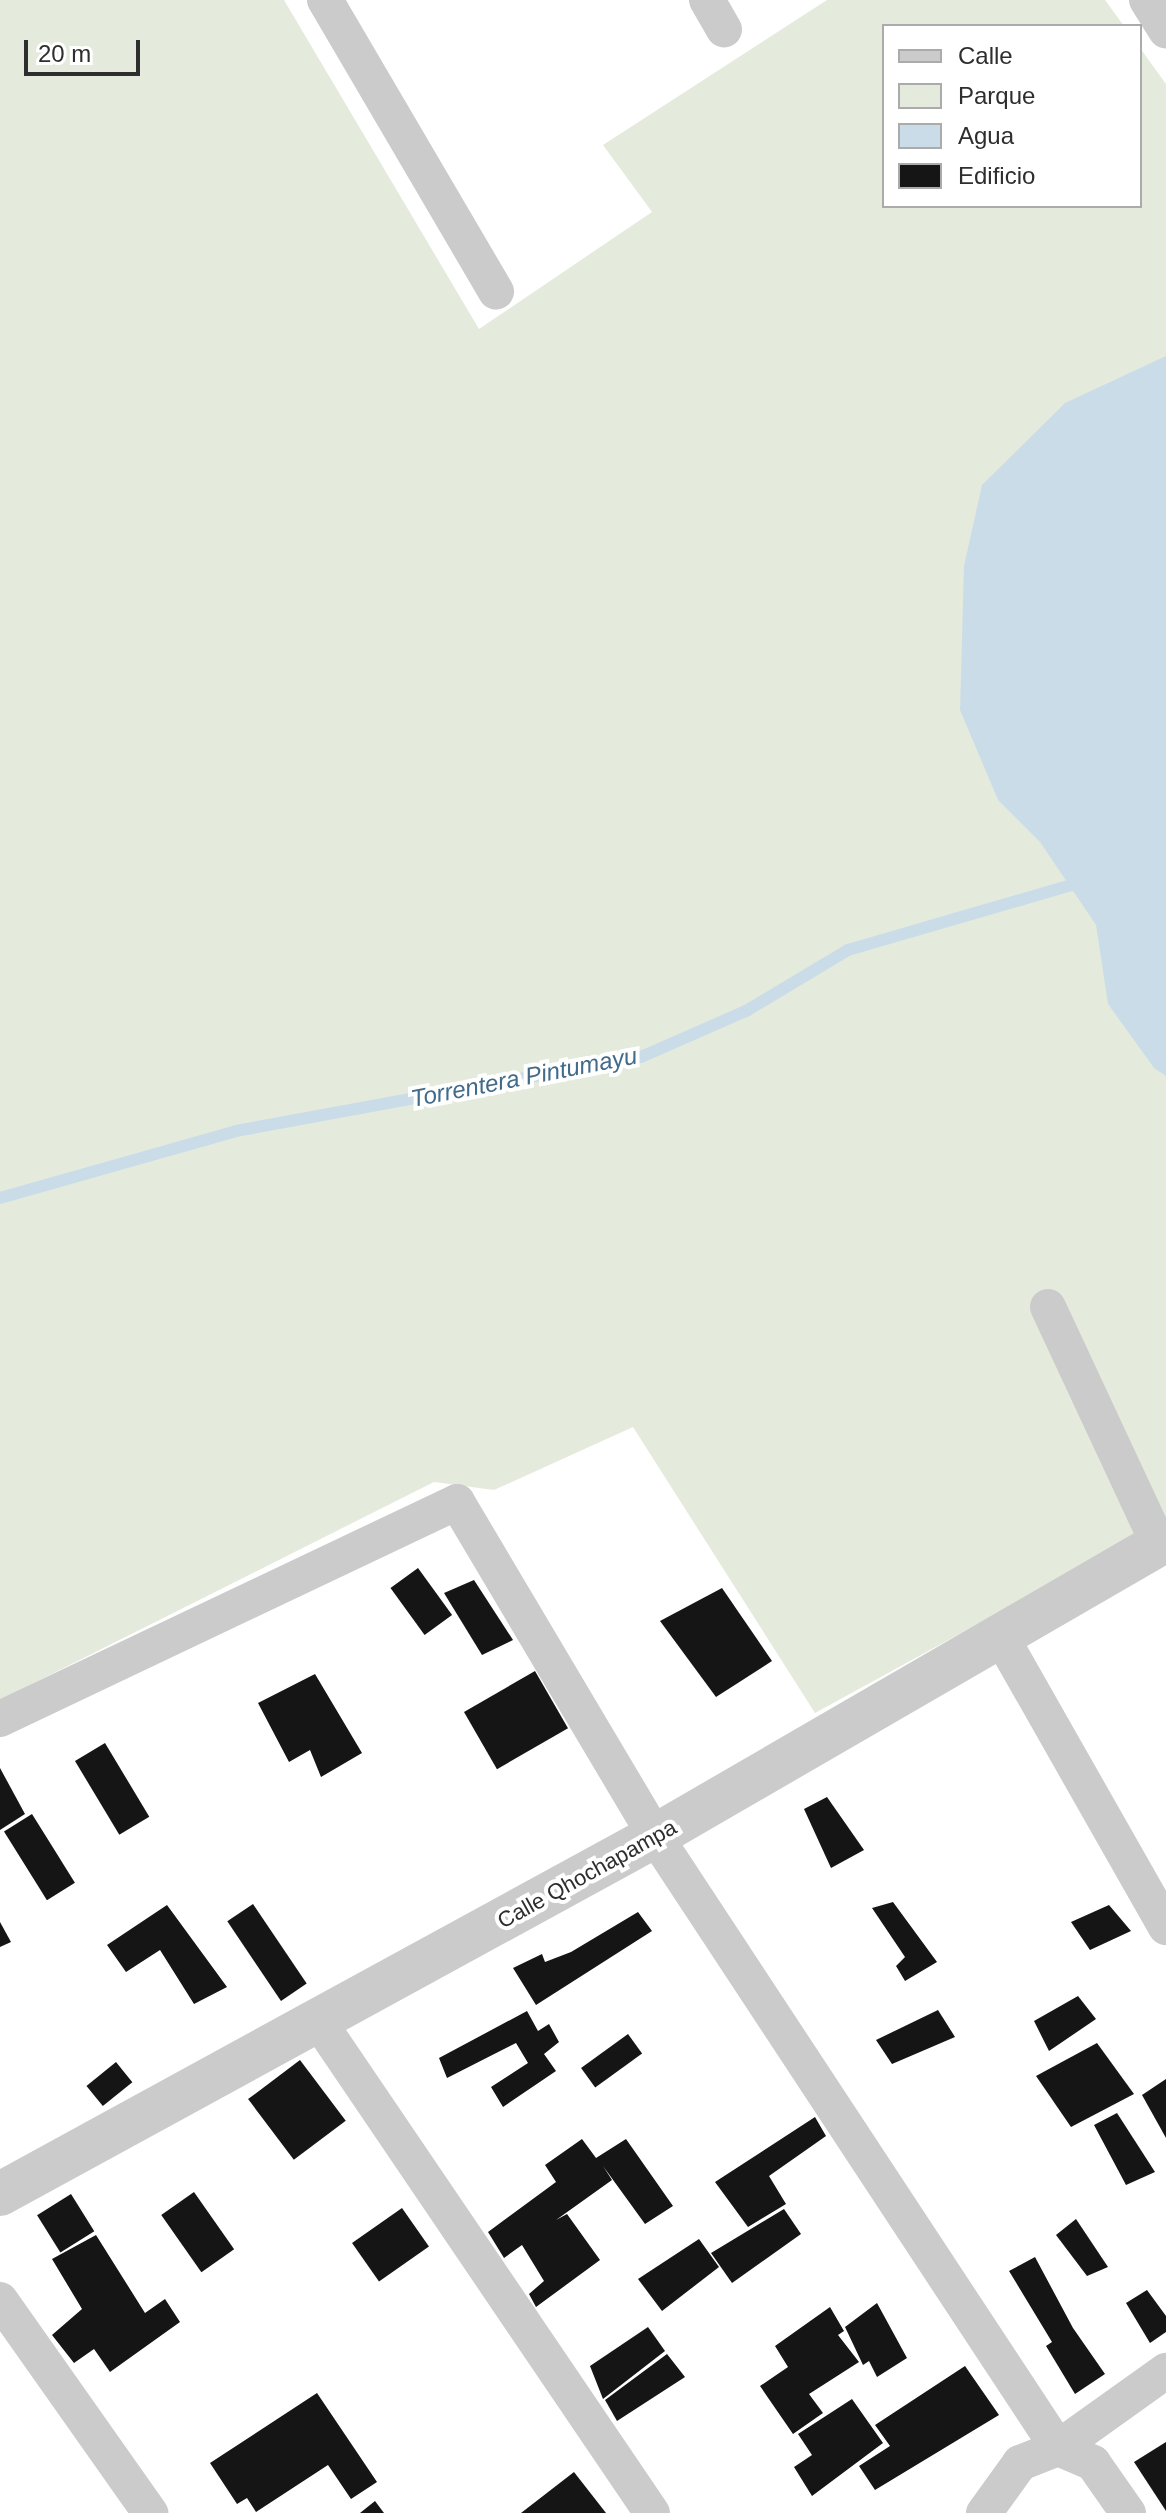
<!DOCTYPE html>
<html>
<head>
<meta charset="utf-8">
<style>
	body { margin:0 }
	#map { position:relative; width:1166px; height:2513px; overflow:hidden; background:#fff; font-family:Helvetica,sans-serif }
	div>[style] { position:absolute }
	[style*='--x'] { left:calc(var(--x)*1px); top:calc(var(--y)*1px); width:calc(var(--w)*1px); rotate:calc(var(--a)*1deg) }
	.green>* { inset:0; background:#e4ebdd }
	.water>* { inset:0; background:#cbdce9 }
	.stream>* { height:12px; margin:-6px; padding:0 6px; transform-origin:6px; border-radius:6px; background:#cbdce9 }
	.building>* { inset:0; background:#151515; transform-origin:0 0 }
	.minor>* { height:36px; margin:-18px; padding:0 18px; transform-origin:18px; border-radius:18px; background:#cbcbcb }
	.tertiary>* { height:44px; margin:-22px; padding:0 22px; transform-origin:22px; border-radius:22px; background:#cbcbcb }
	span { translate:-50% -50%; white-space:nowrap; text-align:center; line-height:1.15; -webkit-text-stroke:8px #fff; paint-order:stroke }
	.street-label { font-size:22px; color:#2e2e2e }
	.water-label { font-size:24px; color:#426b8a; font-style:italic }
	.legend { position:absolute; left:882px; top:24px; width:260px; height:184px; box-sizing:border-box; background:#fff; border:2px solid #ababab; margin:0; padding:10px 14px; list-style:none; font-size:24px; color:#2e2e2e }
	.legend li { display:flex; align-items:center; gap:16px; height:40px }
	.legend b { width:40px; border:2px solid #ababab }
	.scale { position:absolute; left:24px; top:40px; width:116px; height:36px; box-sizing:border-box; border:4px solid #2e2e2e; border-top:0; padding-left:10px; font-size:24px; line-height:28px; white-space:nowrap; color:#2e2e2e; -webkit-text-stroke:6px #fff; paint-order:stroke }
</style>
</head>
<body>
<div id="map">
	<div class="green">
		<i style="clip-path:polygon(0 0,284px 0,479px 329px,652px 212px,603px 145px,827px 0,1105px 0,1124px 26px,884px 26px,884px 206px,1140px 206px,1140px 48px,1166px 84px,1166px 1521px,815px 1713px,633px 1427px,494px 1490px,434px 1482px,0 1700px)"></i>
	</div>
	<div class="water">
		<i style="clip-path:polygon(1166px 356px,1166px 1076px,1154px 1068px,1108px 1004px,1096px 925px,1040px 842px,998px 800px,960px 710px,964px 566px,982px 485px,1065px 403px)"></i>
	</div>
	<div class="stream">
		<i style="--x:0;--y:1198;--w:245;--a:-15.8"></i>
		<i style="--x:236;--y:1131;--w:412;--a:-10.4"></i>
		<i style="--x:641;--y:1057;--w:115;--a:-23.7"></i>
		<i style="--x:746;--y:1011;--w:119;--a:-30.9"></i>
		<i style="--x:848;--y:950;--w:248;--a:-16.2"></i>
	</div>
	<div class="building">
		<i style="left:418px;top:1568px;width:58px;height:34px;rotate:54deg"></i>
		<i style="clip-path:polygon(474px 1580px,513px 1640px,482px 1655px,444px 1593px)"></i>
		<i style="clip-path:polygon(722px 1588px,772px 1661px,716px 1697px,660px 1621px)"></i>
		<i style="left:535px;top:1671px;width:66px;height:82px;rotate:60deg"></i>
		<i style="clip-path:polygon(315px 1674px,362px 1753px,321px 1777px,310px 1750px,289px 1762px,258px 1703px)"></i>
		<i style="left:105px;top:1743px;width:86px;height:35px;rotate:59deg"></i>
		<i style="clip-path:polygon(0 1768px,25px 1814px,0 1830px)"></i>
		<i style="clip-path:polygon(827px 1797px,864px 1850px,831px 1868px,804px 1809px)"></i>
		<i style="left:32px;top:1814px;width:81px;height:33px;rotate:58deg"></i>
		<i style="clip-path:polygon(893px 1902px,937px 1962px,905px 1981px,896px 1966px,905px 1957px,872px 1908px)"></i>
		<i style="left:253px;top:1904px;width:96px;height:31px;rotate:56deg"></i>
		<i style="clip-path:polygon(167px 1905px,227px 1987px,194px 2004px,160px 1950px,126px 1972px,107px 1945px)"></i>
		<i style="clip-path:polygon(1109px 1905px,1131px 1931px,1090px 1950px,1071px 1922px)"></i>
		<i style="clip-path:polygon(638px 1912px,652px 1931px,536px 2005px,513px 1968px,542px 1954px,545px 1962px,571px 1952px)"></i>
		<i style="clip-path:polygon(0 1922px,11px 1942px,0 1947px)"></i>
		<i style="clip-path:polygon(1078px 1996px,1096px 2019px,1049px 2051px,1034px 2021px)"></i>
		<i style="clip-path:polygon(938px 2010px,955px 2037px,892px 2064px,876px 2040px)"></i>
		<i style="clip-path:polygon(527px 2011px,538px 2031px,549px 2024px,559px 2042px,544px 2054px,556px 2071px,503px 2107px,491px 2087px,528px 2063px,516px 2043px,447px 2078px,439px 2058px)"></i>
		<i style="left:628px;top:2034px;width:24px;height:58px;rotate:54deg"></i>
		<i style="clip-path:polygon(1097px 2043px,1134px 2094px,1071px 2127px,1036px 2076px)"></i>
		<i style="left:300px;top:2060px;width:76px;height:65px;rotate:53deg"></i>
		<i style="left:116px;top:2062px;width:26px;height:38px;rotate:51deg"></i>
		<i style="clip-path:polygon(1166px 2079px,1166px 2138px,1142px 2095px)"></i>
		<i style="clip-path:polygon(1117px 2113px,1155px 2172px,1126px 2185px,1094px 2125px)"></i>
		<i style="clip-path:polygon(815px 2117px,826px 2136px,769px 2176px,786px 2204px,748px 2227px,715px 2182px)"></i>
		<i style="clip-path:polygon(582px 2139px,596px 2158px,626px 2139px,673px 2206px,645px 2224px,603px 2166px,612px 2180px,556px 2220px,567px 2214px,600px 2260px,536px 2307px,529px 2294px,544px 2281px,522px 2245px,504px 2258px,488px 2232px,556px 2182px,545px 2165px)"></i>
		<i style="left:194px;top:2192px;width:70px;height:40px;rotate:55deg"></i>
		<i style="left:71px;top:2194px;width:44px;height:40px;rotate:58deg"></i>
		<i style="left:402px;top:2208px;width:47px;height:61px;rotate:55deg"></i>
		<i style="clip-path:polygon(784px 2209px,801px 2234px,732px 2283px,711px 2253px)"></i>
		<i style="clip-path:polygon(1076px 2219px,1108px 2267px,1087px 2276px,1056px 2235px)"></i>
		<i style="clip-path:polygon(96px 2235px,145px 2313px,165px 2299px,180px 2322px,110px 2372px,94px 2349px,74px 2363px,52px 2335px,82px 2309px,52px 2259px)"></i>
		<i style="clip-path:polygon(699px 2239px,719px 2267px,662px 2311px,638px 2279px)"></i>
		<i style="clip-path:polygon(1035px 2257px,1073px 2328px,1105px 2374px,1075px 2394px,1046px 2346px,1052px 2342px,1009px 2271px)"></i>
		<i style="clip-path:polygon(1147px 2290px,1166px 2316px,1166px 2332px,1150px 2343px,1126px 2303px)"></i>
		<i style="clip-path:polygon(877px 2303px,907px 2358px,877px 2377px,869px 2361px,863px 2365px,845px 2327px)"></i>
		<i style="clip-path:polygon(830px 2307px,844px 2331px,838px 2335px,859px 2362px,809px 2394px,823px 2413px,793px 2434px,760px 2386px,788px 2367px,775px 2346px)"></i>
		<i style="clip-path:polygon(648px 2327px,665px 2351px,603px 2399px,590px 2366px)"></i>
		<i style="clip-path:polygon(667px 2354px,685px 2377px,617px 2421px,605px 2400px)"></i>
		<i style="clip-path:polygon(965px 2366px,999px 2415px,875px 2490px,859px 2466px,890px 2446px,875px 2425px)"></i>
		<i style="clip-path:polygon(317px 2393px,377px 2482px,351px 2499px,328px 2465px,256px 2512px,247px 2498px,237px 2504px,210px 2463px)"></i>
		<i style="clip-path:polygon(852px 2399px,883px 2443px,812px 2496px,794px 2467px,812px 2455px,798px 2434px)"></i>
		<i style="clip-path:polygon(1166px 2442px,1166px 2511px,1134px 2462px)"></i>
		<i style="clip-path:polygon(574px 2472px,606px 2513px,521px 2513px)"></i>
		<i style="clip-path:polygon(375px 2501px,384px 2513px,360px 2513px)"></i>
	</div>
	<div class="minor">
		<i style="--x:325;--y:0;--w:338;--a:59.6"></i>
		<i style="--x:707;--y:0;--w:34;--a:60"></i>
		<i style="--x:1147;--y:0;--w:36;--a:58"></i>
		<i style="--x:1048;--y:1307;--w:263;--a:65"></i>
		<i style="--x:1000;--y:1635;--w:336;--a:60.4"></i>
		<i style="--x:0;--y:1719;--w:506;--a:-25.4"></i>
		<i style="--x:457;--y:1502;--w:388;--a:59.3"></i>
		<i style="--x:655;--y:1836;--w:733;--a:56.64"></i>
		<i style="--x:1058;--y:2448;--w:38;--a:23"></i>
		<i style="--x:1093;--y:2463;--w:61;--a:55"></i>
		<i style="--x:319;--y:2022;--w:593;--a:55.85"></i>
		<i style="--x:0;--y:2300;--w:261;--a:54.8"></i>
		<i style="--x:984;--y:2513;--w:62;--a:-54.2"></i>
		<i style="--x:1020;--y:2463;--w:41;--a:-21.5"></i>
		<i style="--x:1058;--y:2448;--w:133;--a:-35.5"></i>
	</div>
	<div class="tertiary">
		<i style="--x:0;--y:2194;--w:746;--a:-28.66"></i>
		<i style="--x:655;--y:1836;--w:591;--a:-30.08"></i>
	</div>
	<div class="street-label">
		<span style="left:587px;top:1874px;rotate:-29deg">Calle Qhochapampa</span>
	</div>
	<div class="water-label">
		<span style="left:524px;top:1077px;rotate:-11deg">Torrentera Pintumayu</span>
	</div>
	<ul class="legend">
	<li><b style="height:10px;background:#cbcbcb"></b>Calle</li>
	<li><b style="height:22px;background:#e4ebdd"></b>Parque</li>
	<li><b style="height:22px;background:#cbdce9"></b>Agua</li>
	<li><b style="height:22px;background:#151515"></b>Edificio</li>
	</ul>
	<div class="scale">20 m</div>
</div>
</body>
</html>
